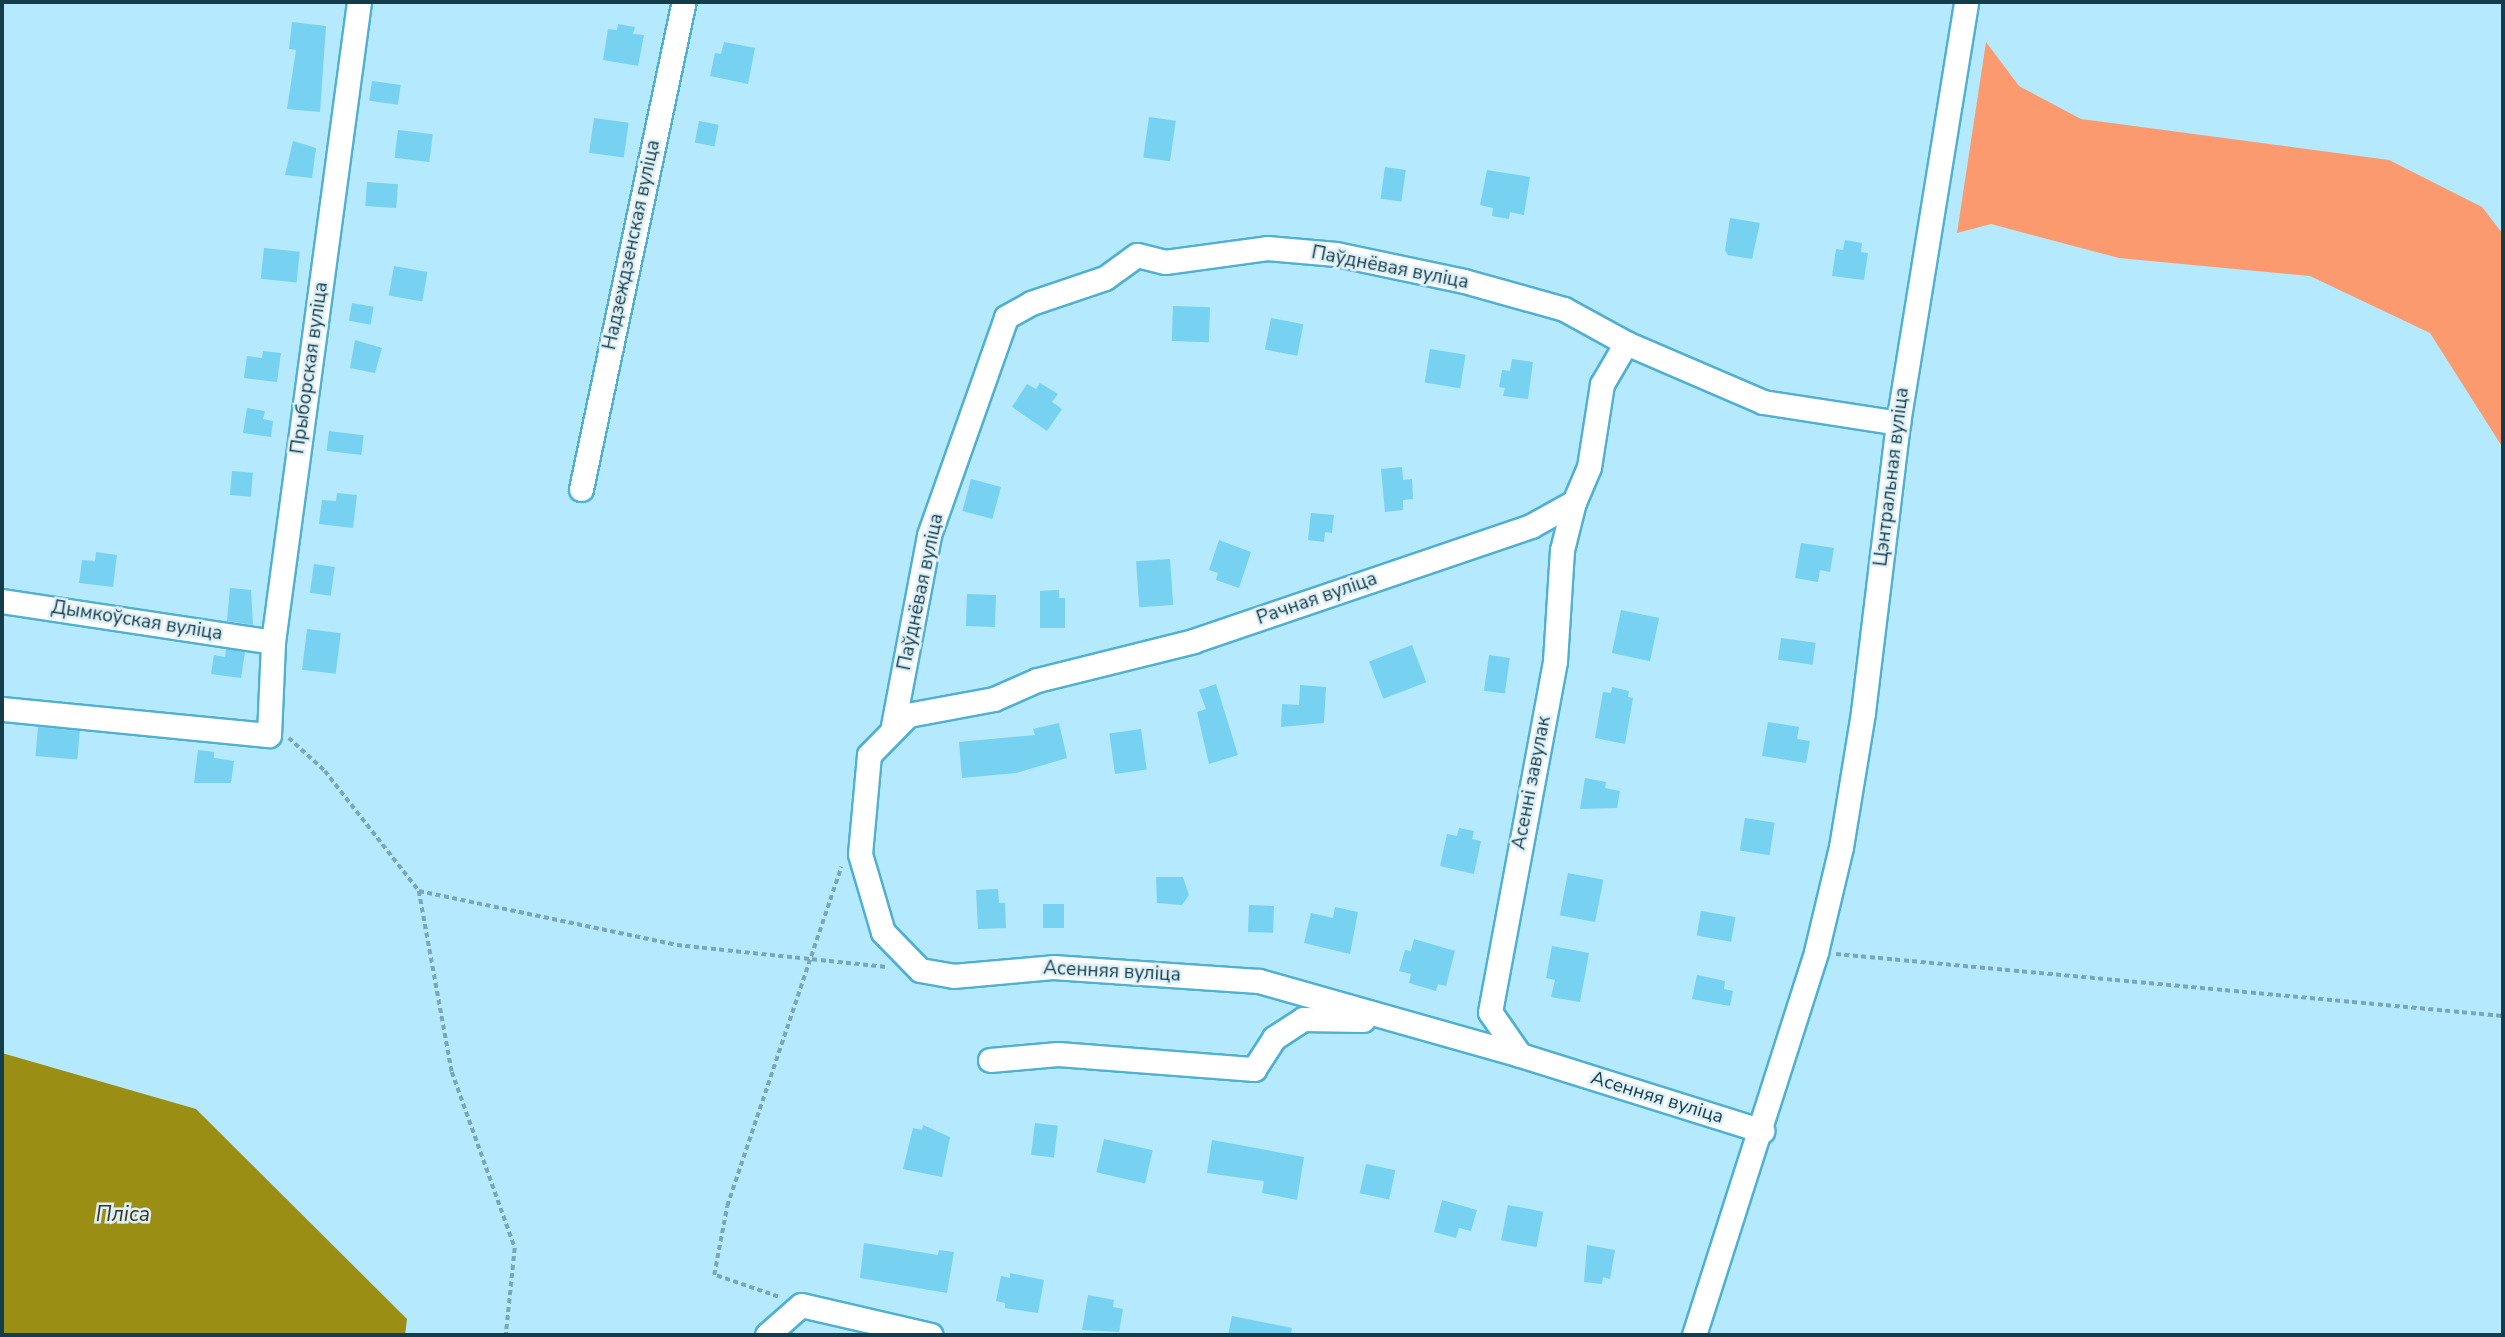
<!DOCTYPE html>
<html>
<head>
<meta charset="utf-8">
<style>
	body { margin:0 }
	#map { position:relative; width:2505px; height:1337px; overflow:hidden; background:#b4e9fe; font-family:"Nunito Sans",sans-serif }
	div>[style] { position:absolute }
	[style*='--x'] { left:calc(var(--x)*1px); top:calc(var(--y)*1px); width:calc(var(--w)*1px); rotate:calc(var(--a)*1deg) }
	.green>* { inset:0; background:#fc9a6f }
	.water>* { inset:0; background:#9a8f14 }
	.building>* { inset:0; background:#77d1f1; transform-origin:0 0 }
	.path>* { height:3.5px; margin-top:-1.75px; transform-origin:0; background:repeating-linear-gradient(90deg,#77a7b9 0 5px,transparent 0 8.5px) }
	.roads { filter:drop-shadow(2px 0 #50b0d2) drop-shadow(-2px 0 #50b0d2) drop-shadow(0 2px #50b0d2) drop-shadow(0 -2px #50b0d2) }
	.minor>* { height:23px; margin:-11.5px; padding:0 11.5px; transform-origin:11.5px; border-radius:11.5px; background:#fff }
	span { translate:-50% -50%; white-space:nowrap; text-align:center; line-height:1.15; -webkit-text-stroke:5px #dff0f7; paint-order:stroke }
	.street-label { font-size:19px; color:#143d4b }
	.water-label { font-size:21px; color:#39371f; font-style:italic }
	.frame { position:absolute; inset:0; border:4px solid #143d4b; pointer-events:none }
</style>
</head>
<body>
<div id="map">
	<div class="green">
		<i style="clip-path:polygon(1986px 42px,2019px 86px,2081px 119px,2389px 160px,2482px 207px,2503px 234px,2503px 448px,2430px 333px,2310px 276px,2119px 258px,1991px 224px,1957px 233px)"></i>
	</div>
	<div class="water">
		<i style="clip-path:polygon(2px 1053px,196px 1109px,407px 1319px,405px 1335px,2px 1335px)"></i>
	</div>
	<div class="building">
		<i style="clip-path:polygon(292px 22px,326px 26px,320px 112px,287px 109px,296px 50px,289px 49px)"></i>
		<i style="clip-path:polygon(618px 24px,635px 27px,633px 34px,644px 35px,638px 66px,603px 60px,608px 29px,617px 30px)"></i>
		<i style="clip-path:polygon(724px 42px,755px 48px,748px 84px,710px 76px,715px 53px,721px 54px)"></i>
		<i style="left:372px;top:81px;width:29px;height:20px;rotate:8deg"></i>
		<i style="left:1149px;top:117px;width:27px;height:41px;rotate:8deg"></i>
		<i style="left:594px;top:118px;width:35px;height:35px;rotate:8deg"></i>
		<i style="left:699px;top:121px;width:20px;height:22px;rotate:11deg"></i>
		<i style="left:398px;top:130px;width:35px;height:28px;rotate:7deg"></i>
		<i style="clip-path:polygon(293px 141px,316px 148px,312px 178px,285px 175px)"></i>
		<i style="left:1385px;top:167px;width:21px;height:32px;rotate:8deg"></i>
		<i style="clip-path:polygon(1487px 170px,1530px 177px,1524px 215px,1510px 212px,1509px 219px,1492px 216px,1493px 208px,1480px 205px)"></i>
		<i style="left:367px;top:182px;width:31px;height:24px;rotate:4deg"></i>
		<i style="clip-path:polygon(1730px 218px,1760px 223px,1752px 259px,1728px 255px,1725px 250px)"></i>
		<i style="clip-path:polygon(1845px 240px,1862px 243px,1861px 252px,1868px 253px,1864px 280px,1832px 276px,1836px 249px,1843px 250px)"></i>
		<i style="left:264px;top:248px;width:36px;height:31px;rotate:6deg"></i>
		<i style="left:394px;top:266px;width:34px;height:30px;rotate:10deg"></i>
		<i style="left:352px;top:303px;width:22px;height:18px;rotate:10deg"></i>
		<i style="left:1173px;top:306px;width:37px;height:35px;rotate:2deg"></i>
		<i style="left:1271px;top:318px;width:33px;height:32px;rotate:11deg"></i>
		<i style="clip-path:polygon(355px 340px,382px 348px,375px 373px,350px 368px)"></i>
		<i style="left:1430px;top:349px;width:36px;height:34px;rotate:9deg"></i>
		<i style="clip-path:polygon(263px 351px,281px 353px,277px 382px,244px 378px,247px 356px,262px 358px)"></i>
		<i style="clip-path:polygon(1512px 359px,1533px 362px,1528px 399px,1503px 396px,1505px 388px,1499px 387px,1502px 370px,1510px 371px)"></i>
		<i style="clip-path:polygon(1040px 383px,1058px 394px,1052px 402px,1062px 409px,1047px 431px,1012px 407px,1027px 384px,1036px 389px)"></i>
		<i style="clip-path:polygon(247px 408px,265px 411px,263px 419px,273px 421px,271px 437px,243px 433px)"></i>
		<i style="left:329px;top:431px;width:35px;height:20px;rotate:7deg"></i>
		<i style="clip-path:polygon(1402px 467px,1403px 480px,1412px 479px,1413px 499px,1403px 500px,1403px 510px,1385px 512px,1381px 469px)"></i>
		<i style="left:232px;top:471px;width:21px;height:24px;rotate:5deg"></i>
		<i style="left:971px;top:479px;width:31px;height:33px;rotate:15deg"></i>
		<i style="clip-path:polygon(337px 493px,357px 495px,353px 528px,319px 524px,322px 500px,336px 501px)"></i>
		<i style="clip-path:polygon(1311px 513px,1334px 515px,1332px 533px,1325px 532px,1324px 542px,1308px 540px)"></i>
		<i style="clip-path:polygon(1219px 540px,1251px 552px,1239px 588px,1216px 580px,1218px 573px,1209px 570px)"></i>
		<i style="clip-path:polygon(1801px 543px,1834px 548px,1830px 572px,1820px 570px,1818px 582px,1795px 578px)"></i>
		<i style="clip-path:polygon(96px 552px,117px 555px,113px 587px,79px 583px,82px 560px,95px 561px)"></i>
		<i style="left:1170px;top:559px;width:46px;height:34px;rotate:86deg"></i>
		<i style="left:314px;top:564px;width:21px;height:29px;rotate:8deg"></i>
		<i style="clip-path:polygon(230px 588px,251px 590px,253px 625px,227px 621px)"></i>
		<i style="clip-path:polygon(1059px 590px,1059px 598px,1065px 598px,1065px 628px,1040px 628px,1040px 591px)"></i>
		<i style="left:967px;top:594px;width:29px;height:32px;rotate:2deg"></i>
		<i style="left:1621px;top:610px;width:39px;height:44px;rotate:12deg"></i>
		<i style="left:307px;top:629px;width:34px;height:41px;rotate:7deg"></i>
		<i style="left:1781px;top:638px;width:35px;height:22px;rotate:8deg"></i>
		<i style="left:1412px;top:645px;width:40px;height:46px;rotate:69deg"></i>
		<i style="clip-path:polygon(226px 649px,245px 652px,241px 678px,211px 674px,214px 655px,225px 657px)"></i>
		<i style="left:1489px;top:655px;width:21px;height:36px;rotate:8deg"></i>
		<i style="clip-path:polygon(1216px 684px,1238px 755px,1209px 764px,1197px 712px,1206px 709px,1199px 690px)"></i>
		<i style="clip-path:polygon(1300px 685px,1326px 687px,1324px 723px,1281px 727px,1282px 704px,1299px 705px)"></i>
		<i style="clip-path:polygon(1612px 687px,1629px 691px,1628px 697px,1633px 698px,1625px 744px,1595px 738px,1603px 692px,1611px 693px)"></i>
		<i style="clip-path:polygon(1768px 722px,1799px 727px,1797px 739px,1810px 741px,1806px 763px,1762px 756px)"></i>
		<i style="clip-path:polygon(1059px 723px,1067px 758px,1016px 773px,962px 778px,959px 742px,1035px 735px,1033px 729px)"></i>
		<i style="left:38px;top:727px;width:42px;height:29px;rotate:5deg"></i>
		<i style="left:1141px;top:729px;width:41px;height:32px;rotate:82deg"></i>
		<i style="clip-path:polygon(198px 750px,214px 752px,214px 758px,234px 761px,231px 783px,194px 783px)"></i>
		<i style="clip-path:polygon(1585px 778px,1606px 782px,1605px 788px,1620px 791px,1617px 808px,1580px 809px)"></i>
		<i style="left:1745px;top:818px;width:30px;height:33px;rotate:9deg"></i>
		<i style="clip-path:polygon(1459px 828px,1474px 831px,1472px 839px,1481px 841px,1474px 874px,1440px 866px,1447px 834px,1457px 836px)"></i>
		<i style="left:1568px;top:873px;width:36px;height:43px;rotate:11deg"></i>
		<i style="clip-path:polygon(1156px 877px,1183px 877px,1189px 895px,1182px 905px,1157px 903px)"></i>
		<i style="clip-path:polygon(998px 889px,999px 903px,1005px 903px,1006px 928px,978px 929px,976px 890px)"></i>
		<i style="left:1043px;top:904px;width:21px;height:24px"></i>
		<i style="left:1249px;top:905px;width:25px;height:27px;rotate:2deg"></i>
		<i style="clip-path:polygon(1335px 907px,1358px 912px,1350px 954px,1304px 943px,1311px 913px,1333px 918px)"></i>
		<i style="left:1701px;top:911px;width:35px;height:25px;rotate:10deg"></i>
		<i style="clip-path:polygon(1414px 939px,1455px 951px,1446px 986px,1438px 984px,1436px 991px,1409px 983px,1411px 974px,1399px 971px,1405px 950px,1411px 951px)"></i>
		<i style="clip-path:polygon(1552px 946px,1589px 953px,1580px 1002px,1551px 997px,1555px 980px,1546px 978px)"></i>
		<i style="clip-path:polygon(1697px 975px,1725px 981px,1724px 989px,1733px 991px,1730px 1006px,1692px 999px)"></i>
		<i style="left:1035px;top:1123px;width:23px;height:32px;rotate:7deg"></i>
		<i style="clip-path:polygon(923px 1125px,950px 1137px,942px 1177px,903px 1169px,913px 1128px,922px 1130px)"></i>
		<i style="left:1104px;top:1139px;width:50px;height:34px;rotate:13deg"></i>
		<i style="clip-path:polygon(1212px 1140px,1304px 1157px,1297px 1200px,1262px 1193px,1264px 1181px,1207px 1173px)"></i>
		<i style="left:1366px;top:1164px;width:30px;height:30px;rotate:12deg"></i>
		<i style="clip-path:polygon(1442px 1200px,1477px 1210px,1471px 1231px,1459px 1228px,1456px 1238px,1434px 1232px)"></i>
		<i style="left:1508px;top:1205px;width:36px;height:36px;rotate:11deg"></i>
		<i style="clip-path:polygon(864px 1243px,938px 1255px,939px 1250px,954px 1252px,947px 1293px,860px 1278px)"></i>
		<i style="clip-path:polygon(1587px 1245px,1615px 1250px,1610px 1279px,1603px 1277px,1602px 1284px,1584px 1282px)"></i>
		<i style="clip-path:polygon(1010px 1273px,1044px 1280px,1038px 1313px,1005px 1308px,1005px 1303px,996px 1301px,1001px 1276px,1010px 1278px)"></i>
		<i style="clip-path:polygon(1088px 1295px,1114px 1300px,1113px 1307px,1123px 1309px,1119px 1332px,1082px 1330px)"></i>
		<i style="clip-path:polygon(1232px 1316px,1292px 1328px,1291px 1335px,1228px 1335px)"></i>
	</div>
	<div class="path">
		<i style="--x:289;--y:738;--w:49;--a:42.5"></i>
		<i style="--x:325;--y:771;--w:152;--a:51.9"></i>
		<i style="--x:419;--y:891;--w:184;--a:79.7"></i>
		<i style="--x:452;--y:1072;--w:187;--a:70.3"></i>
		<i style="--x:515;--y:1248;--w:87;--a:95.9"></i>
		<i style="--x:419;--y:891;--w:264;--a:11.8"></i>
		<i style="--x:677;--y:945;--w:211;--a:6"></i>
		<i style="--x:1836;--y:954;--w:670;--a:5.31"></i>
		<i style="--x:778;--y:1297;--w:68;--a:-161"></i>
		<i style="--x:714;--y:1275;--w:70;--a:-79.3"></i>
		<i style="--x:727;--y:1206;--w:358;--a:-71.4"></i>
	</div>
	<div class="roads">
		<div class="minor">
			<i style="--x:1626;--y:343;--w:48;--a:120.3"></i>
			<i style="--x:1602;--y:384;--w:84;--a:98.9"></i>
			<i style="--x:1589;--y:467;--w:38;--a:113"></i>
			<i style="--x:1574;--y:502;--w:49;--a:150.8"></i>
			<i style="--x:1531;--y:526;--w:356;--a:161.2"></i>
			<i style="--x:1194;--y:641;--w:162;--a:166"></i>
			<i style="--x:1037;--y:680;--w:47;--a:156.2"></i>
			<i style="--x:994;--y:699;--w:87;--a:169.5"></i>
			<i style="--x:908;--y:715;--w:56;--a:134.3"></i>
			<i style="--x:869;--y:755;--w:99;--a:95.2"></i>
			<i style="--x:860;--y:854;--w:81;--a:73.6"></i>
			<i style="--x:883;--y:932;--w:53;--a:45.8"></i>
			<i style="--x:920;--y:970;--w:34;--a:10"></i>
			<i style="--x:953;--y:976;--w:100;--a:-5.1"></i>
			<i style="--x:1053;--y:967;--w:206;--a:3.9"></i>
			<i style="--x:1259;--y:981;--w:271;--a:15.8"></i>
			<i style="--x:1520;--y:1055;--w:254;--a:17.4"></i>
			<i style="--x:581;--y:489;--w:498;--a:-78.1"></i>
			<i style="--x:2;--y:601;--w:274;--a:8.6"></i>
			<i style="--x:2;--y:709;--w:268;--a:5.6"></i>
			<i style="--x:269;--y:735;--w:93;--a:-87.5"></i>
			<i style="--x:273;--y:642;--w:646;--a:-82.35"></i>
			<i style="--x:893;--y:726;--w:194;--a:-79.3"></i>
			<i style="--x:929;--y:535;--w:231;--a:-70.5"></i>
			<i style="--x:1006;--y:317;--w:29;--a:-29"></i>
			<i style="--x:1031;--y:303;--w:78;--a:-18.7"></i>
			<i style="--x:1105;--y:278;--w:39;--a:-36"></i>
			<i style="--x:1137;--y:255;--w:29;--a:14"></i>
			<i style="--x:1165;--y:262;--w:103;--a:-7.8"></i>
			<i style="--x:1267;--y:248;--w:69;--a:5"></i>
			<i style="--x:1336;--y:254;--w:131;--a:11.9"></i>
			<i style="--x:1464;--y:281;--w:104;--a:15.6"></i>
			<i style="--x:1564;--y:309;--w:71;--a:28.7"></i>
			<i style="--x:1626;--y:343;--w:149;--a:23.3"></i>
			<i style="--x:1763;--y:402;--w:137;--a:8.8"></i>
			<i style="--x:1520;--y:1055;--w:52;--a:-124.9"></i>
			<i style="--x:1490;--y:1012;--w:357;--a:-79.5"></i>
			<i style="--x:1555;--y:661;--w:111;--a:-86.4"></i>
			<i style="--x:1562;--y:550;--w:49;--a:-76"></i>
			<i style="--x:990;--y:1060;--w:68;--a:-5"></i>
			<i style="--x:1058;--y:1054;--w:197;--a:4.4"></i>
			<i style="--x:1254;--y:1069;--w:37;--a:-57"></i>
			<i style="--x:1274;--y:1038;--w:35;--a:-33"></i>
			<i style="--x:1303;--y:1019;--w:60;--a:1"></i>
			<i style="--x:767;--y:1335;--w:45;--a:-41.4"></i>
			<i style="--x:801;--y:1305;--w:133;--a:13"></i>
			<i style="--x:1694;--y:1335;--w:402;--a:-72.3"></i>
			<i style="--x:1816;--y:952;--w:108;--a:-76.6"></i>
			<i style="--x:1841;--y:847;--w:137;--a:-80.7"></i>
			<i style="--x:1863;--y:712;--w:291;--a:-83.1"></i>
			<i style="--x:1898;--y:423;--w:426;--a:-80.8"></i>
		</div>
	</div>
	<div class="street-label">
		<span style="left:632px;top:245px;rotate:-78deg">Надзеждзенская вуліца</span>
		<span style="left:1390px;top:268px;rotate:11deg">Паўднёвая вуліца</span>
		<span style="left:310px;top:368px;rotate:-82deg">Прыборская вуліца</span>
		<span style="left:1892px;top:477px;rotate:-83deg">Цэнтральная вуліца</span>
		<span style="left:921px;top:592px;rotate:-78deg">Паўднёвая вуліца</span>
		<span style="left:1317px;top:599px;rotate:-19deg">Рачная вуліца</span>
		<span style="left:137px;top:621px;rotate:9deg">Дымкоўская вуліца</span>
		<span style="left:1532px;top:783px;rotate:-79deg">Асенні завулак</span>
		<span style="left:1112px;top:972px;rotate:3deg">Асенняя вуліца</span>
		<span style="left:1657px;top:1098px;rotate:17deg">Асенняя вуліца</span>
	</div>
	<div class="water-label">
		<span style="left:123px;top:1214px">Пліса</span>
	</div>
	<div class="frame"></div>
</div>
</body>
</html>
